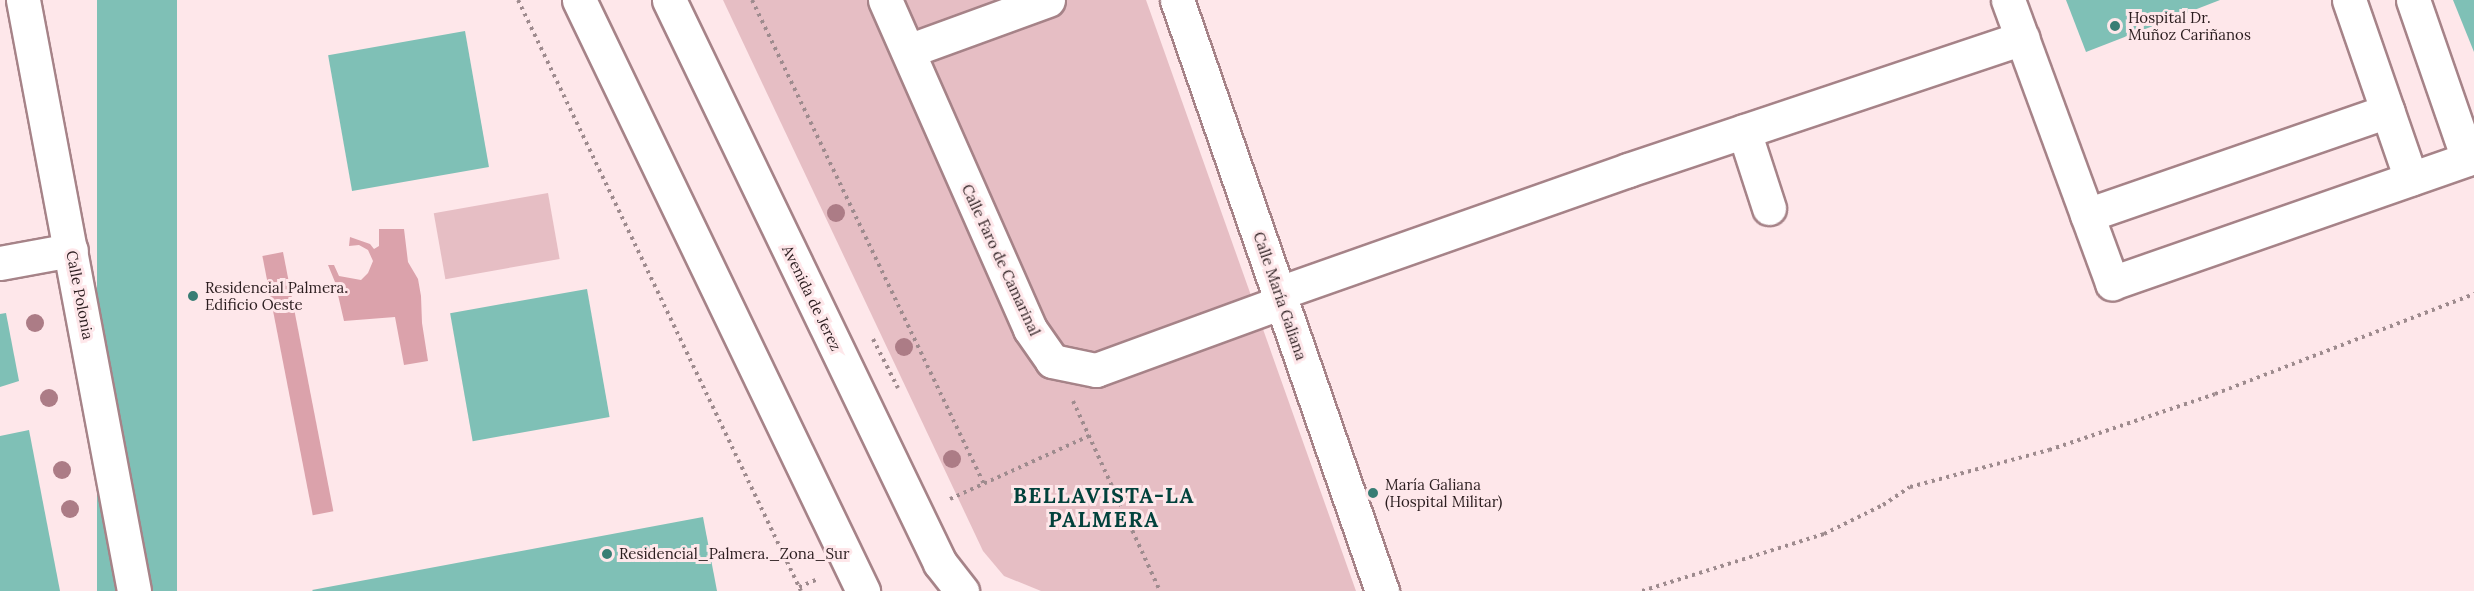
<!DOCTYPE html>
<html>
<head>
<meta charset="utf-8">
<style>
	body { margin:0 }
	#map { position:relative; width:2474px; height:591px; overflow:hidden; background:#fee7ea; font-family:Lora,serif }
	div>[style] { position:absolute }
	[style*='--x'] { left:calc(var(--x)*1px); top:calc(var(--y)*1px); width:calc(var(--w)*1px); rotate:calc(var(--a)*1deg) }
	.green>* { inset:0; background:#e6bec4; transform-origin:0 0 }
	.water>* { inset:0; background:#dba2ab; transform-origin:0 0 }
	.building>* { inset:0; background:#7fc0b6; transform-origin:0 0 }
	.path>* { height:4px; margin-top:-2px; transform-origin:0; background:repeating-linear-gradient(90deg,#9e8b8e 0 3px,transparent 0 7.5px) }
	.roads { filter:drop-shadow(2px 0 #a68388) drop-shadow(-2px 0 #a68388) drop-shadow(0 2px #a68388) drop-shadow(0 -2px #a68388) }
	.minor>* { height:33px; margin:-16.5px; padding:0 16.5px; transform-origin:16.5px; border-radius:16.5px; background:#fff }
	.major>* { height:33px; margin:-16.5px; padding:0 16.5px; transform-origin:16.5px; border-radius:16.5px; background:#fff }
	.trees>* { width:18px; height:18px; margin:-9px; border-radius:50%; background:#ac7c86 }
	.dots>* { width:16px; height:16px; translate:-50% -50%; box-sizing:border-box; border:3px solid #fee7ea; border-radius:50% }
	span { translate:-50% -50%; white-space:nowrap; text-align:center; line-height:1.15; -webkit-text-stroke:6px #fee7ea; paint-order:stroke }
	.poi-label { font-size:15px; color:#2b1d1f }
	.left { translate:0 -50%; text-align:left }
	.street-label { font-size:15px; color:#2b1d1f }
	.district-label { font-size:21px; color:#02423c; font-weight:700; letter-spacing:1.5px }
</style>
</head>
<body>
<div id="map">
	<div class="green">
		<i style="clip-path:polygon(723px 0,1146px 0,1356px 591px,1041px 591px,1004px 576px,983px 551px)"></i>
		<i style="left:548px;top:193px;width:67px;height:116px;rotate:80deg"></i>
	</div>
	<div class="water">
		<i style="clip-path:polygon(379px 229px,404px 229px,408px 262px,418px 279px,421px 296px,422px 323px,428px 361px,404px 365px,395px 317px,344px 321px,335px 282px,328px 265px,334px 265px,339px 276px,361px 280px,368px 273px,373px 261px,368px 250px,359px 245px,349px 246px,350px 237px,370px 244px,374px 249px,379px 246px)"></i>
		<i style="left:283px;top:252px;width:264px;height:21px;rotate:79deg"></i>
	</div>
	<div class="building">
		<i style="left:97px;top:0;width:80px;height:601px"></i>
		<i style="clip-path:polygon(2066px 0,2220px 0,2086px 52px)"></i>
		<i style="clip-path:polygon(2453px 0,2474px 0,2474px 52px)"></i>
		<i style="left:465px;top:31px;width:138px;height:139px;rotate:80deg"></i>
		<i style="left:587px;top:289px;width:130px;height:139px;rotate:80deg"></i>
		<i style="clip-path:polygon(6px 313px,19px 381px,0 387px,0 314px)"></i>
		<i style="clip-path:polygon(29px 430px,60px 591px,0 591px,0 436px)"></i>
		<i style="clip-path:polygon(703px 517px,717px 591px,313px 591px,312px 590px)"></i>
	</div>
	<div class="path">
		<i style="--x:518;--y:0;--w:655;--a:64.41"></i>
		<i style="--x:752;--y:0;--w:537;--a:64.39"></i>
		<i style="--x:873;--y:339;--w:55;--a:63"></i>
		<i style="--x:1073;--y:401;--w:209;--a:65.4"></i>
		<i style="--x:950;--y:499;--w:155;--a:-24.4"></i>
		<i style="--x:799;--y:587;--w:21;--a:-23"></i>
		<i style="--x:1642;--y:591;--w:191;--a:-17.4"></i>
		<i style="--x:1824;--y:534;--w:66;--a:-26.2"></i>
		<i style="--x:1883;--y:505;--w:32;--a:-34"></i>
		<i style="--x:1910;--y:487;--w:144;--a:-14.9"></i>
		<i style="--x:2049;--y:450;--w:175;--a:-18.6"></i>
		<i style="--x:2215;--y:394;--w:278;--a:-21.1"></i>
	</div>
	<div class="roads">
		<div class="minor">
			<i style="--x:23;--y:0;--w:601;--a:79.36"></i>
			<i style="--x:885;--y:0;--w:360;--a:66.2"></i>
			<i style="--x:1030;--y:329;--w:39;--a:55"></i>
			<i style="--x:1052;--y:361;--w:45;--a:11.6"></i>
			<i style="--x:1096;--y:370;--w:198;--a:-20.1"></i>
			<i style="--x:1177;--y:0;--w:626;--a:70.87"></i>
			<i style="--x:2008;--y:0;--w:302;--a:69.8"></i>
			<i style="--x:2112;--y:283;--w:383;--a:-19.2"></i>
			<i style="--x:2349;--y:0;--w:189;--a:70.9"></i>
			<i style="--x:2413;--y:0;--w:168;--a:70.9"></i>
			<i style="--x:908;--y:51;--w:149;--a:-20"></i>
			<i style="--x:1744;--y:131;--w:81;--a:72"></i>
			<i style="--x:2087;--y:215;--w:318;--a:-19.1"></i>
			<i style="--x:0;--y:263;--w:72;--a:-10.4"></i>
			<i style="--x:1279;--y:293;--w:370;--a:-19.4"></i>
			<i style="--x:1628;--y:170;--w:416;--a:-18.5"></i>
		</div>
		<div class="major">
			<i style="--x:579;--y:0;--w:656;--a:64.33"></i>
			<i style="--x:669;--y:0;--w:625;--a:64.3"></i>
			<i style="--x:940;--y:563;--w:36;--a:52"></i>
		</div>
	</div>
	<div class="trees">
		<i style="left:836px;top:213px"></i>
		<i style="left:35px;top:323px"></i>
		<i style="left:904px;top:347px"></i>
		<i style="left:49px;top:398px"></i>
		<i style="left:952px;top:459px"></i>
		<i style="left:62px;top:470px"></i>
		<i style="left:70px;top:509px"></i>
	</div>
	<div class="dots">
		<i style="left:2115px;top:26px;background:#387d74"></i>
		<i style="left:193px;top:296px;background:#387d74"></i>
		<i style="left:1373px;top:493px;background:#387d74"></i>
		<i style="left:607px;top:554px;background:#387d74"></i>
	</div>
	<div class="poi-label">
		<span class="left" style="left:2128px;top:26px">Hospital Dr.<br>Muñoz Cariñanos</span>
		<span class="left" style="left:205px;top:296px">Residencial Palmera.<br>Edificio Oeste</span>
		<span class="left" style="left:1385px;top:493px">María Galiana<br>(Hospital Militar)</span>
		<span class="left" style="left:619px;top:554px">Residencial_Palmera._Zona_Sur</span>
	</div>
	<div class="street-label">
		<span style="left:1001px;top:260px;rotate:65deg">Calle Faro de Camarinal</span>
		<span style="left:80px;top:295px;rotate:79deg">Calle Polonia</span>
		<span style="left:1280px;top:296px;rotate:71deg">Calle María Galiana</span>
		<span style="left:812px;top:298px;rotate:64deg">Avenida de Jerez</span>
	</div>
	<div class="district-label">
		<span style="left:1104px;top:508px">BELLAVISTA-LA<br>PALMERA</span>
	</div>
</div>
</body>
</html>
